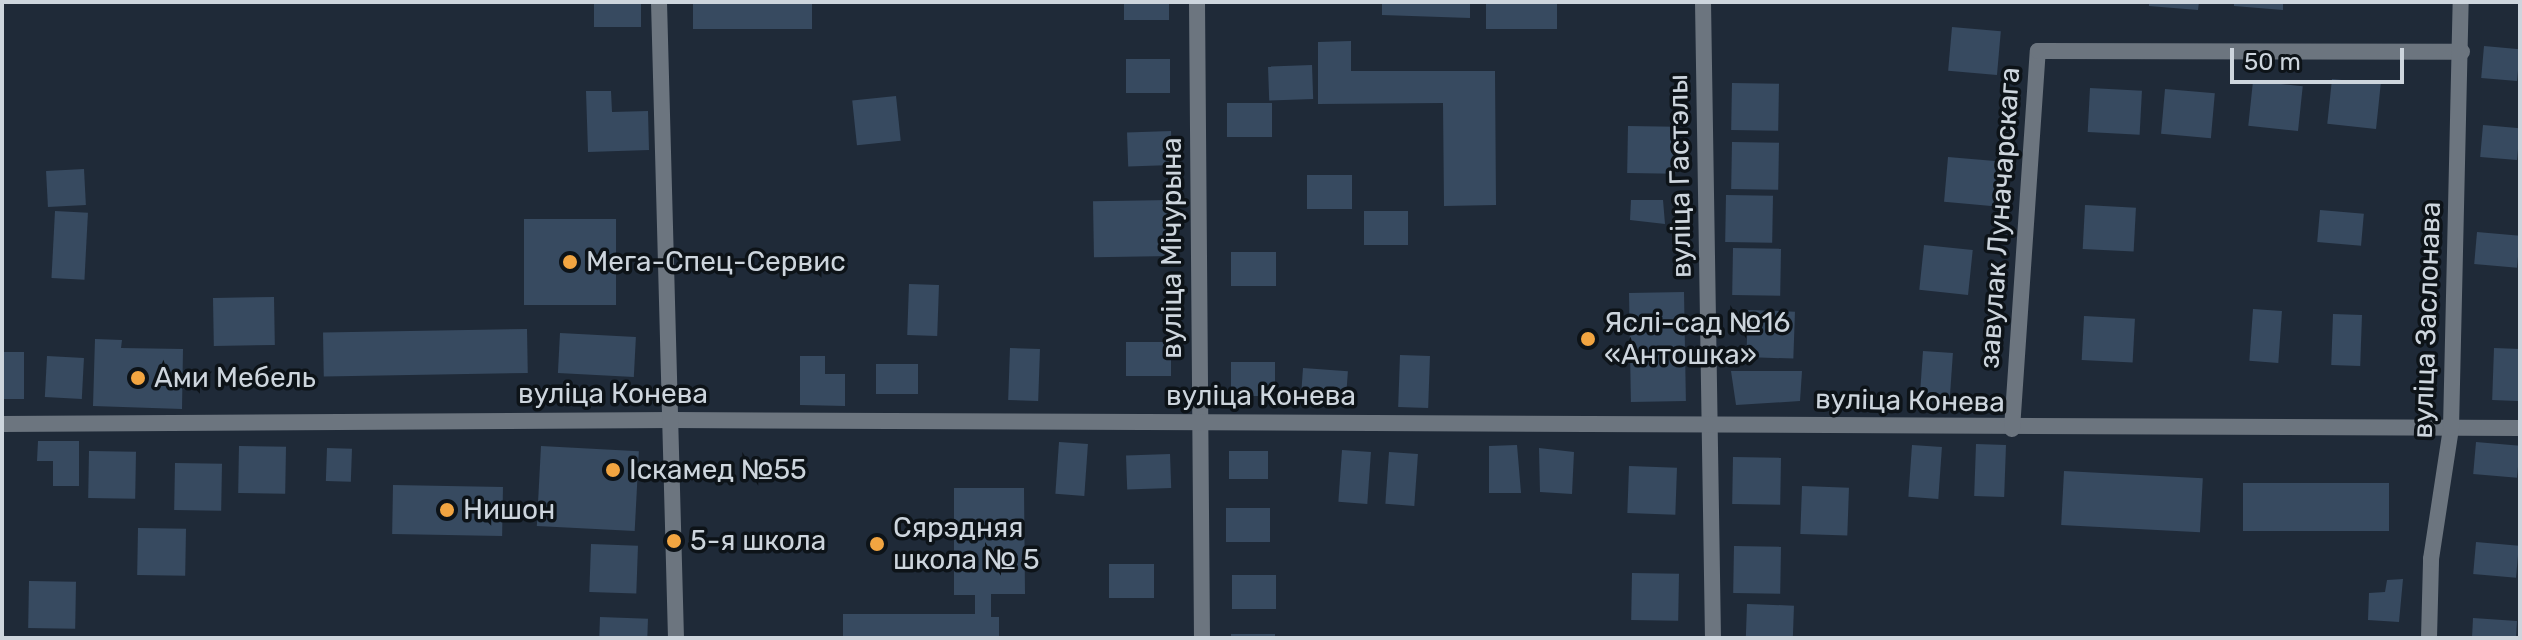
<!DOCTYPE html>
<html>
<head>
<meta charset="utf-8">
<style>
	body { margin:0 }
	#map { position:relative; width:2522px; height:640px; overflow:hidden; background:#1f2a38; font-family:Rubik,sans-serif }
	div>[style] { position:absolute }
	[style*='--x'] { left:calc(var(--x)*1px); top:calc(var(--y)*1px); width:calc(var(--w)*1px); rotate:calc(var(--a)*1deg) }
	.building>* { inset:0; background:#374a60; transform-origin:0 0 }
	.minor>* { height:16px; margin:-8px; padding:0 8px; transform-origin:8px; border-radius:8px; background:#6c757f }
	.tertiary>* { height:16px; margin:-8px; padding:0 8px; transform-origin:8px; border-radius:8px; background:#6c757f }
	.dots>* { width:22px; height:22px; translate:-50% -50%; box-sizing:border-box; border:4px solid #0d1318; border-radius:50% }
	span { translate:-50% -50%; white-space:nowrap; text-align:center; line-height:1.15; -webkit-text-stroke:7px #0d1318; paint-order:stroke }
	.street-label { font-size:28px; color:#cdd5dd }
	.poi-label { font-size:28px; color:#cdd5dd }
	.left { translate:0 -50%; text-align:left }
	.frame { position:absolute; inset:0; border:4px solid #cdd5dd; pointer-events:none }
	.scale { position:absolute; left:2230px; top:48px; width:174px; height:36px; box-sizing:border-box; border:4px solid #cdd5dd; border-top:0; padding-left:10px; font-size:24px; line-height:28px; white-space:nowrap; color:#cdd5dd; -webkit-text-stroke:6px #0d1318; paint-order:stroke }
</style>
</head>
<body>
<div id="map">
	<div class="building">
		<i style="left:594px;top:2px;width:47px;height:25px"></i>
		<i style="left:693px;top:2px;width:119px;height:27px"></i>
		<i style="left:1124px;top:2px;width:45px;height:18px"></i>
		<i style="clip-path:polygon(1382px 2px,1470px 2px,1470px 18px,1382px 15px)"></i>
		<i style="left:1486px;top:2px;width:71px;height:27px"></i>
		<i style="clip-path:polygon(2149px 2px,2199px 2px,2198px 10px,2149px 6px)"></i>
		<i style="clip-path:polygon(2234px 2px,2283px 2px,2283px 10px,2234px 6px)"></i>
		<i style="left:1952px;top:27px;width:49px;height:44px;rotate:5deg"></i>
		<i style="clip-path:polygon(1351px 41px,1351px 71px,1495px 71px,1496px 205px,1444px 206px,1443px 103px,1318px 104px,1318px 42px)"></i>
		<i style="left:2484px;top:46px;width:36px;height:32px;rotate:5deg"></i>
		<i style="left:1170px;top:59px;width:34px;height:44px;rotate:90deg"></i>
		<i style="left:1312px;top:65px;width:34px;height:44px;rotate:88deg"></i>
		<i style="left:2332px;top:79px;width:49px;height:45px;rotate:6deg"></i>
		<i style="left:2253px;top:81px;width:50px;height:45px;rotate:6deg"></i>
		<i style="left:1732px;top:83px;width:47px;height:47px;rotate:1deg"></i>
		<i style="left:2090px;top:88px;width:52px;height:44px;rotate:3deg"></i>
		<i style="left:2165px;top:89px;width:50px;height:45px;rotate:5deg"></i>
		<i style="clip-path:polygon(586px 91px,611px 91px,612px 112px,648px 111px,649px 150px,588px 152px)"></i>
		<i style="left:896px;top:96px;width:45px;height:44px;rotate:84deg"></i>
		<i style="left:1272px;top:103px;width:34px;height:45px;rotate:90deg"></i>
		<i style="left:2483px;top:125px;width:37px;height:32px;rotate:5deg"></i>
		<i style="left:1628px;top:126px;width:48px;height:47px;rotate:1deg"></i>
		<i style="left:1171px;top:131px;width:34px;height:44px;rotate:88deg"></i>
		<i style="left:1732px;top:142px;width:47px;height:47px;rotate:1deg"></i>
		<i style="left:1948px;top:157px;width:50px;height:45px;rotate:5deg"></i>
		<i style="left:84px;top:169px;width:36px;height:38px;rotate:87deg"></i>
		<i style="left:1307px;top:175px;width:45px;height:34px"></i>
		<i style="left:1726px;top:195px;width:47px;height:47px;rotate:1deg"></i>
		<i style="left:1171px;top:200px;width:56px;height:78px;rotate:89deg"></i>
		<i style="clip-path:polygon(1631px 200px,1663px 200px,1665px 224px,1630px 220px)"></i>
		<i style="left:2085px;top:205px;width:51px;height:44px;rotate:3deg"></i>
		<i style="left:2320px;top:210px;width:44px;height:32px;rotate:5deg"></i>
		<i style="left:55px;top:211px;width:33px;height:67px;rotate:3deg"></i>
		<i style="left:1364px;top:211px;width:44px;height:34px"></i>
		<i style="left:524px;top:219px;width:92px;height:86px"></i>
		<i style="left:2477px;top:232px;width:43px;height:32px;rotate:5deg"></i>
		<i style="left:1924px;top:245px;width:49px;height:45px;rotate:6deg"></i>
		<i style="left:1733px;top:248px;width:48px;height:47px;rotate:1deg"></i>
		<i style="left:1276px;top:252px;width:34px;height:45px;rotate:90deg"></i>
		<i style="left:909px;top:284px;width:30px;height:51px;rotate:2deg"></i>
		<i style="left:1684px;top:292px;width:109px;height:55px;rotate:89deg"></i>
		<i style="left:274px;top:297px;width:48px;height:61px;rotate:89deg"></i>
		<i style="left:2253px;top:309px;width:29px;height:52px;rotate:4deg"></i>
		<i style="left:1748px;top:310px;width:47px;height:47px;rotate:2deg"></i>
		<i style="left:2333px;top:314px;width:29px;height:51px;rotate:2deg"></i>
		<i style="left:2084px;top:316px;width:51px;height:44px;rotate:3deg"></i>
		<i style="left:527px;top:329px;width:44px;height:204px;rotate:89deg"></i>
		<i style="left:560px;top:333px;width:76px;height:40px;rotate:3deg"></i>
		<i style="clip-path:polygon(95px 339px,122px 340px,121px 348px,183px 349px,182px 409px,93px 406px)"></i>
		<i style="left:1126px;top:342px;width:45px;height:34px"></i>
		<i style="left:1010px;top:348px;width:30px;height:52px;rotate:2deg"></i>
		<i style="left:2494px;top:348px;width:26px;height:52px;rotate:2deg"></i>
		<i style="left:1923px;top:351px;width:30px;height:52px;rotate:4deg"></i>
		<i style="left:2px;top:352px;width:22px;height:47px"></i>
		<i style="left:1400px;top:355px;width:30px;height:52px;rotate:2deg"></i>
		<i style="left:47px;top:356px;width:37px;height:41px;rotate:3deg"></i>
		<i style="clip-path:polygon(800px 356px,825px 356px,825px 374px,845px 374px,845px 406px,800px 405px)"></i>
		<i style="left:1231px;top:362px;width:44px;height:34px"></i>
		<i style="left:876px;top:364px;width:42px;height:30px"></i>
		<i style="left:1303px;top:368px;width:45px;height:30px;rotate:4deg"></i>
		<i style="clip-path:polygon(1731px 371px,1802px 371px,1800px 401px,1736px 405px)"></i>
		<i style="clip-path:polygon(38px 441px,79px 441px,79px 486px,53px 486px,53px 461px,37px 461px)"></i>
		<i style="left:1059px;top:442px;width:29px;height:52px;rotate:4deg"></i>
		<i style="left:2476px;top:442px;width:44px;height:32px;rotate:5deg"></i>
		<i style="left:1976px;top:444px;width:30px;height:52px;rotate:2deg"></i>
		<i style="clip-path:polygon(1517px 445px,1521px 493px,1489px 493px,1489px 446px)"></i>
		<i style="left:1912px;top:445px;width:30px;height:52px;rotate:4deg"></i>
		<i style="left:239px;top:446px;width:47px;height:47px;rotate:1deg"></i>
		<i style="left:541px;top:446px;width:98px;height:80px;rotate:3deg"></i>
		<i style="left:327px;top:448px;width:25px;height:33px;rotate:2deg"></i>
		<i style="clip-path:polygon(1539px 448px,1574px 452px,1572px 494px,1540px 492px)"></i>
		<i style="left:1342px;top:450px;width:29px;height:52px;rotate:4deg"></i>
		<i style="left:89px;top:451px;width:47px;height:47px;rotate:1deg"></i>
		<i style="left:1229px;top:451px;width:39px;height:28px"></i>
		<i style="left:1389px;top:452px;width:29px;height:52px;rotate:4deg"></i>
		<i style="left:1170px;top:454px;width:34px;height:44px;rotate:88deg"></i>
		<i style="left:1733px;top:457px;width:48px;height:47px;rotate:1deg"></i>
		<i style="left:175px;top:463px;width:47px;height:47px;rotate:1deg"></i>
		<i style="left:1629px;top:466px;width:48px;height:47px;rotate:2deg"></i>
		<i style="left:2064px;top:471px;width:139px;height:54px;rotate:3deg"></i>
		<i style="left:2243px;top:483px;width:146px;height:48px"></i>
		<i style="left:393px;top:485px;width:110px;height:49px;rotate:1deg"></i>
		<i style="left:1802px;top:486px;width:47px;height:48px;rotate:2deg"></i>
		<i style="clip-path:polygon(954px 488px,1024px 488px,1025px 594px,991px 594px,991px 617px,999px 617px,999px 638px,843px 638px,843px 614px,975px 614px,975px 595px,954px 595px)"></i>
		<i style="left:1226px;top:508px;width:44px;height:34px"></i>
		<i style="left:138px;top:528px;width:48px;height:47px;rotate:1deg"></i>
		<i style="left:2476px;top:542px;width:43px;height:32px;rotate:5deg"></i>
		<i style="left:591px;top:544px;width:47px;height:48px;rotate:2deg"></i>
		<i style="left:1734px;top:546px;width:47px;height:47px;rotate:1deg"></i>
		<i style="left:1154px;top:564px;width:34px;height:45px;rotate:90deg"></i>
		<i style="left:1632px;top:573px;width:47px;height:47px;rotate:1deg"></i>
		<i style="left:1232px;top:575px;width:44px;height:34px"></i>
		<i style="clip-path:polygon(2403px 579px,2399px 622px,2368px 620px,2369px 593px,2385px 592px,2387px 580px)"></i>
		<i style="left:29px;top:581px;width:47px;height:47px;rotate:1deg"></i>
		<i style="left:1747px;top:604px;width:47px;height:34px;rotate:2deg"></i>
		<i style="left:600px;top:617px;width:48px;height:21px;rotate:2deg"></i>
		<i style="clip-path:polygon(2473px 618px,2517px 621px,2516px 638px,2472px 638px)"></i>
		<i style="left:1231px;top:634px;width:44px;height:4px"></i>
	</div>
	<div class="minor">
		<i style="--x:1197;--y:2;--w:636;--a:89.55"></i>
		<i style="--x:1703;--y:2;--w:636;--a:89.1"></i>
		<i style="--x:2;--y:424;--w:670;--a:-0.34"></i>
		<i style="--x:672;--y:420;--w:1848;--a:0.25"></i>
		<i style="--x:2012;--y:429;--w:379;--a:-86.1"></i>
		<i style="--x:2038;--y:51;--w:424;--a:0.1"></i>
		<i style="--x:2429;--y:638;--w:79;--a:-88.5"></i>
		<i style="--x:2431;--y:559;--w:133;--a:-81.3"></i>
		<i style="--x:2451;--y:428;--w:426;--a:-88.7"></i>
	</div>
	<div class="tertiary">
		<i style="--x:659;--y:2;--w:636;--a:88.47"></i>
	</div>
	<div class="dots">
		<i style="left:570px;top:262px;background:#f2a541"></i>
		<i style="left:1588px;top:339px;background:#f2a541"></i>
		<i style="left:138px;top:378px;background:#f2a541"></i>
		<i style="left:613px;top:470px;background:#f2a541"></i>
		<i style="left:447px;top:510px;background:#f2a541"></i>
		<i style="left:674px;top:541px;background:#f2a541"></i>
		<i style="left:877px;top:544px;background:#f2a541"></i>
	</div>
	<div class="street-label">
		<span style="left:1680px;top:176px;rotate:-91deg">вуліца Гастэлы</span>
		<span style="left:2000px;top:218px;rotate:-86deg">завулак Луначарскага</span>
		<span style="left:1172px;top:248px;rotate:-90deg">вуліца Мічурына</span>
		<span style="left:2427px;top:320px;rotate:-88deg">вуліца Заслонава</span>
		<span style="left:613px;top:394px">вуліца Конева</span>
		<span style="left:1261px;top:396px">вуліца Конева</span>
		<span style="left:1910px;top:401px;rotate:1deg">вуліца Конева</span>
	</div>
	<div class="poi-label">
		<span class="left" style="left:586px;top:262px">Мега-Спец-Сервис</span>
		<span class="left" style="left:1604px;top:339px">Яслі-сад №16<br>«Антошка»</span>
		<span class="left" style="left:154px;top:378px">Ами Мебель</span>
		<span class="left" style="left:629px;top:470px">Іскамед №55</span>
		<span class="left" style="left:463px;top:510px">Нишон</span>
		<span class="left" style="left:893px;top:544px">Сярэдняя<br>школа № 5</span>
		<span class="left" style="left:690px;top:541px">5-я школа</span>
	</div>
	<div class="frame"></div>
	<div class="scale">50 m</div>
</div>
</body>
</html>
